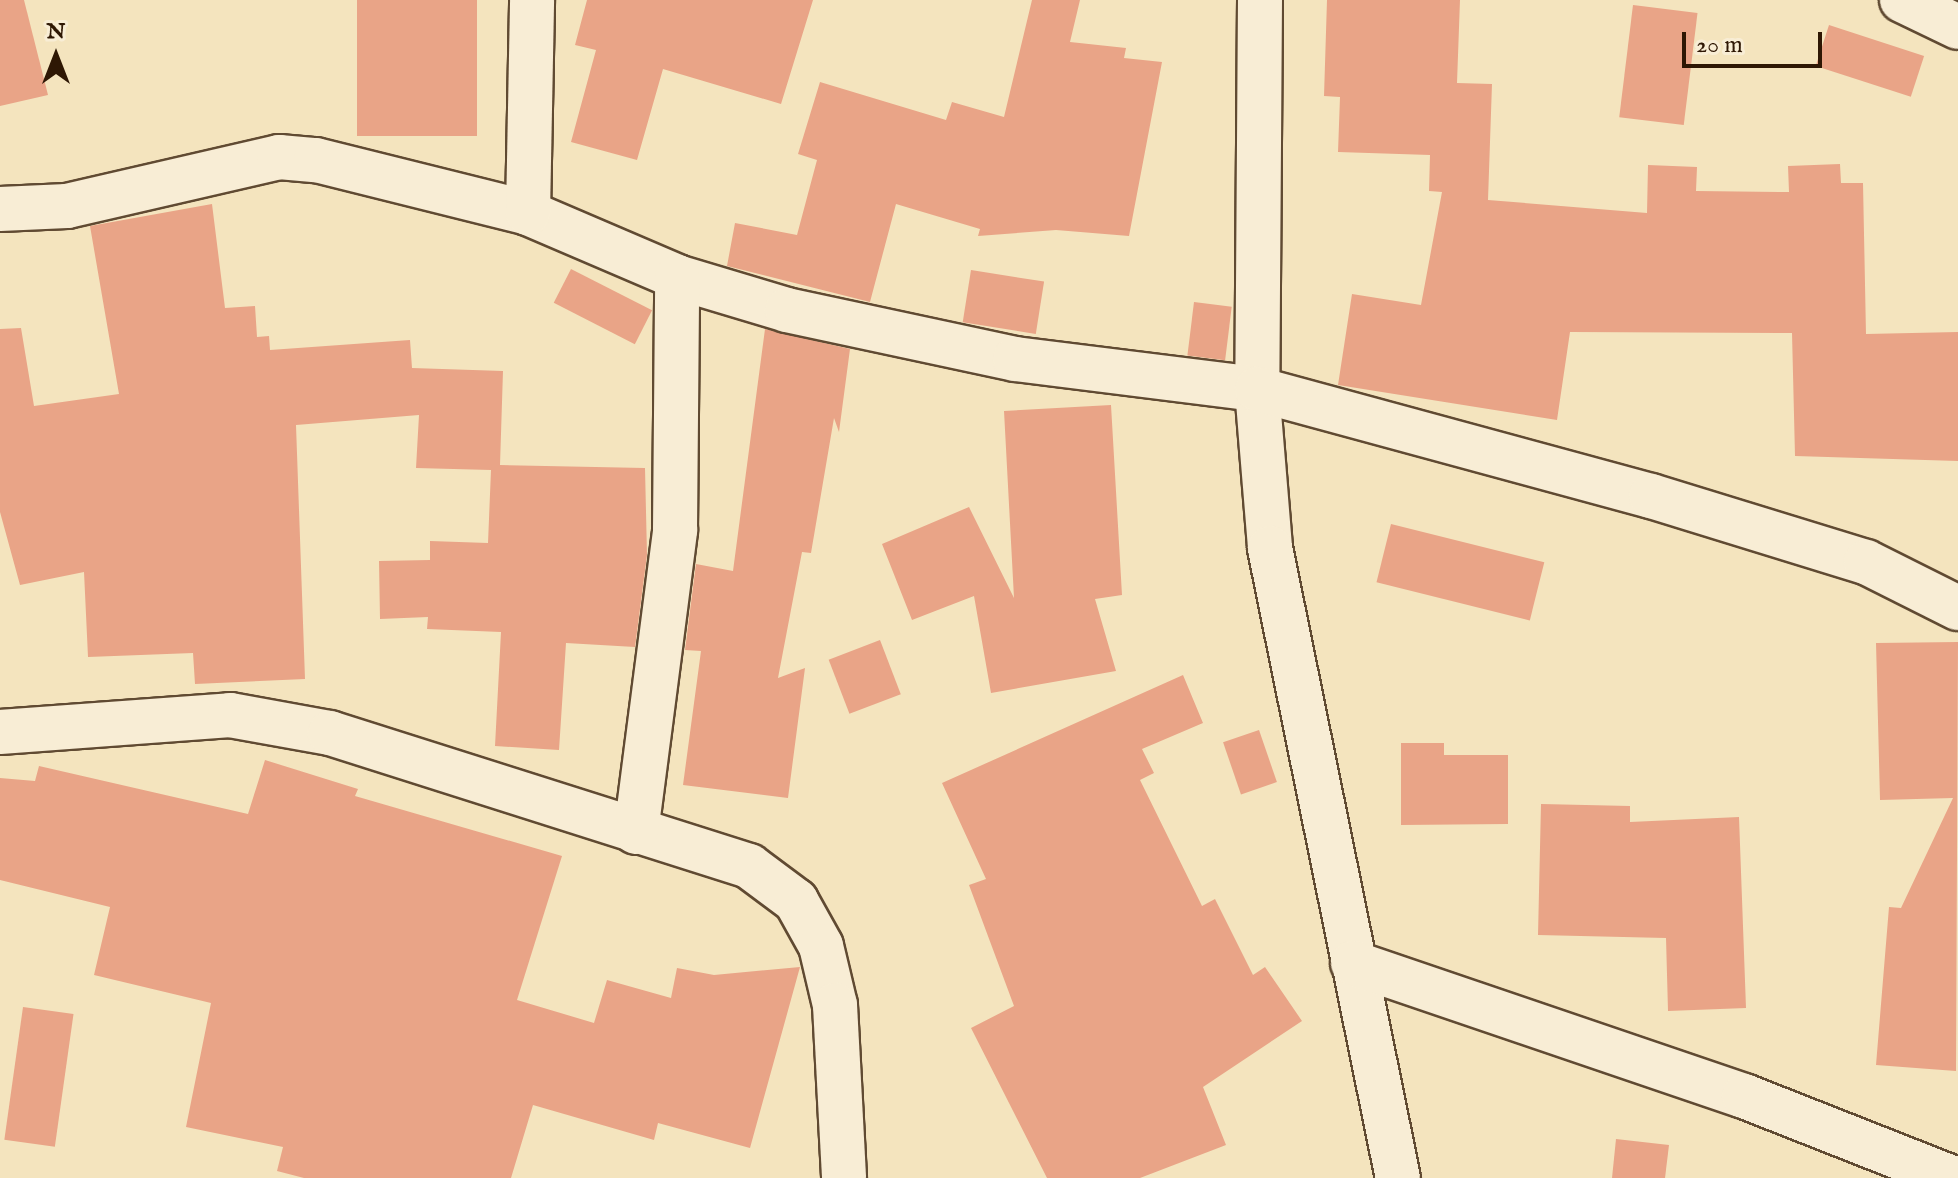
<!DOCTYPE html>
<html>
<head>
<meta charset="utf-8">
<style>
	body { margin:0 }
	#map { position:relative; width:1958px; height:1178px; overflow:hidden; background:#f4e4be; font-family:"IM FELL English",serif }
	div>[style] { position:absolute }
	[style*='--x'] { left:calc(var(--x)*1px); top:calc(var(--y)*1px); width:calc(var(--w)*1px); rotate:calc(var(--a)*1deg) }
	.building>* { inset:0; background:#e9a487; transform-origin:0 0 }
	.roads { filter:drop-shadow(2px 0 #604a32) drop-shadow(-2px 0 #604a32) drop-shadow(0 2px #604a32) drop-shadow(0 -2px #604a32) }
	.street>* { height:44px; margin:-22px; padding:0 22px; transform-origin:22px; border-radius:22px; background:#f8edd5 }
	span { translate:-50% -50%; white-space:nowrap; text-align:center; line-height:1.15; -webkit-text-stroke:8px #f8edd5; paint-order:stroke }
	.north { position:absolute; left:16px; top:16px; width:80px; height:80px; -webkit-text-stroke:6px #f8edd5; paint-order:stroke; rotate:0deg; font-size:22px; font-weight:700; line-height:32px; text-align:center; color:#2e1704 }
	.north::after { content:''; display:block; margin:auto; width:28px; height:36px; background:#2e1704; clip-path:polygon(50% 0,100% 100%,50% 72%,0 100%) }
	.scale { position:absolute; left:1682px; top:32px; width:140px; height:36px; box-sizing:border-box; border:4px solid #2e1704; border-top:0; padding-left:10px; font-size:24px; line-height:28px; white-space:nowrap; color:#2e1704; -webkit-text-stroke:6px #f8edd5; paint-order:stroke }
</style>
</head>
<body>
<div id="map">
	<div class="building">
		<i style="clip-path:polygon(0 0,24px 0,48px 95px,0 106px)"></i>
		<i style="left:357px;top:0;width:120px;height:136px"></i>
		<i style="clip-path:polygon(587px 0,813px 0,781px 104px,663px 69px,637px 160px,571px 142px,596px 50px,575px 45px)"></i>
		<i style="clip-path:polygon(1032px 0,1080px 0,1070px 42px,1126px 48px,1124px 58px,1162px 62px,1129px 236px,1056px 230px,978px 236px,980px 229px,896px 204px,870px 302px,727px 266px,735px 223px,797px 235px,817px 160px,798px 154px,820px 82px,946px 120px,952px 102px,1004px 117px)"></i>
		<i style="clip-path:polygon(1327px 0,1460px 0,1457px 83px,1492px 84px,1488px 200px,1647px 213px,1648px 165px,1697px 167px,1696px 191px,1789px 192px,1788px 166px,1840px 164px,1841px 183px,1863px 183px,1866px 334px,1958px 332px,1958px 461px,1795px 456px,1792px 333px,1570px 332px,1557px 420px,1338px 385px,1352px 294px,1421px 305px,1442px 192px,1429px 191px,1430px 155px,1338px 152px,1340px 97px,1324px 96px)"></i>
		<i style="left:1633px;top:5px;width:65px;height:113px;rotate:7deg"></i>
		<i style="left:1829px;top:25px;width:100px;height:43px;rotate:18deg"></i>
		<i style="clip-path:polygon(212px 204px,225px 308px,255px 306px,257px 337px,269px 336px,270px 350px,410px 340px,412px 368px,503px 371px,500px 465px,645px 468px,647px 555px,635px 647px,566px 643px,559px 750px,495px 746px,501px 632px,427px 629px,428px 617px,380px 619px,379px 561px,430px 560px,430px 541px,488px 543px,491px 470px,416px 468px,419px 415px,296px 425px,305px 679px,195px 684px,193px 653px,88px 657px,84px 572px,20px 585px,0 512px,0 329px,21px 328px,34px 406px,119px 394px,90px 226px)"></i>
		<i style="left:571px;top:269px;width:91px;height:38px;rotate:27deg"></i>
		<i style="left:971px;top:270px;width:74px;height:53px;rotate:9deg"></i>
		<i style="left:1194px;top:302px;width:38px;height:54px;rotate:7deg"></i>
		<i style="clip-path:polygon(765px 329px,850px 349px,839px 432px,834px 418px,811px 553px,802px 552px,778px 678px,805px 668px,788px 798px,683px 785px,701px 651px,685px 650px,696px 564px,733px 571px)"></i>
		<i style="clip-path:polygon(1111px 405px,1122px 595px,1095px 599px,1116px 671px,991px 693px,974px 596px,912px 620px,882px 544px,969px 507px,1014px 598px,1004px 411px)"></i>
		<i style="left:1391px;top:524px;width:158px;height:60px;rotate:14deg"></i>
		<i style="left:880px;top:640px;width:58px;height:55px;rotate:69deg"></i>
		<i style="clip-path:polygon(1958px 642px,1956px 1071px,1876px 1065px,1889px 907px,1901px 908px,1953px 798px,1880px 800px,1876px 643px)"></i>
		<i style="clip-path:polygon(1183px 675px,1203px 723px,1142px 749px,1154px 773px,1140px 780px,1202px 906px,1215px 899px,1253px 975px,1265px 967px,1302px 1021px,1203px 1087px,1226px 1145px,1140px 1178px,1047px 1178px,971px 1028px,1014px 1006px,969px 885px,986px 879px,942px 783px)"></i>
		<i style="left:1259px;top:730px;width:55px;height:38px;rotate:71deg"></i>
		<i style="clip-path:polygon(1401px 743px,1444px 743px,1444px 755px,1508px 755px,1508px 824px,1401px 825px)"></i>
		<i style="clip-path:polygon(265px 760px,358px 789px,355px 796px,562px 856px,517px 1000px,594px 1023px,607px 980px,671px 998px,677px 968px,714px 975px,800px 967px,750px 1148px,658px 1123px,654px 1140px,533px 1105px,511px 1178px,304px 1178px,277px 1171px,283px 1147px,186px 1127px,211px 1003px,94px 975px,110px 907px,0 880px,0 778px,35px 781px,39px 766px,248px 814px)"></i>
		<i style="clip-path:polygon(1541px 804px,1630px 806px,1630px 822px,1739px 817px,1746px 1008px,1668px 1011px,1666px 938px,1538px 935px)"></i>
		<i style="left:23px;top:1007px;width:51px;height:134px;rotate:8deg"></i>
		<i style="clip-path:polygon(1616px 1139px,1669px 1145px,1665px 1178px,1612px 1178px)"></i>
	</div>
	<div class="roads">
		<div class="street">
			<i style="--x:1260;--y:0;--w:389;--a:90.4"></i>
			<i style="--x:1257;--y:389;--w:160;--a:85.3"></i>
			<i style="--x:1270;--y:548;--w:643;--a:78.52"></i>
			<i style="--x:1902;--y:0;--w:62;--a:25.7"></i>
			<i style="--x:0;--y:209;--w:67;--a:-2.6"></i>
			<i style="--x:67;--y:206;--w:218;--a:-13"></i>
			<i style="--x:279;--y:157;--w:37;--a:5"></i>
			<i style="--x:316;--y:160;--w:219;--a:14"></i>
			<i style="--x:528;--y:213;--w:162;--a:23.2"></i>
			<i style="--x:677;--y:277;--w:115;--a:16.7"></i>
			<i style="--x:787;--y:310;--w:233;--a:12.1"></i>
			<i style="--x:1015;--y:359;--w:244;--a:7.1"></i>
			<i style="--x:1257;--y:389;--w:408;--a:15.2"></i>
			<i style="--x:1651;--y:496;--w:225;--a:17.1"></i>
			<i style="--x:1866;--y:562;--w:103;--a:26.6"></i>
			<i style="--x:528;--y:213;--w:213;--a:-88.9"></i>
			<i style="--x:0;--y:732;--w:231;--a:-4.2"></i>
			<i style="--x:230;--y:715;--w:102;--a:10.2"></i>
			<i style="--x:330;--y:733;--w:440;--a:17.6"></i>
			<i style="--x:749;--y:866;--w:59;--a:36.7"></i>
			<i style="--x:796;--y:901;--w:51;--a:60.9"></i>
			<i style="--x:821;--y:946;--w:61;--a:76.7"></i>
			<i style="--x:835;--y:1005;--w:173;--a:87"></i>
			<i style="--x:636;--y:832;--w:305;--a:-82.6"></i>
			<i style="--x:675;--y:530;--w:253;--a:-89.5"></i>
			<i style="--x:1353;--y:963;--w:413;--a:18.8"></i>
			<i style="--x:1744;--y:1096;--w:224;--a:21.5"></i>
		</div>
	</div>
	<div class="north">N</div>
	<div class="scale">20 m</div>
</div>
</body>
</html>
